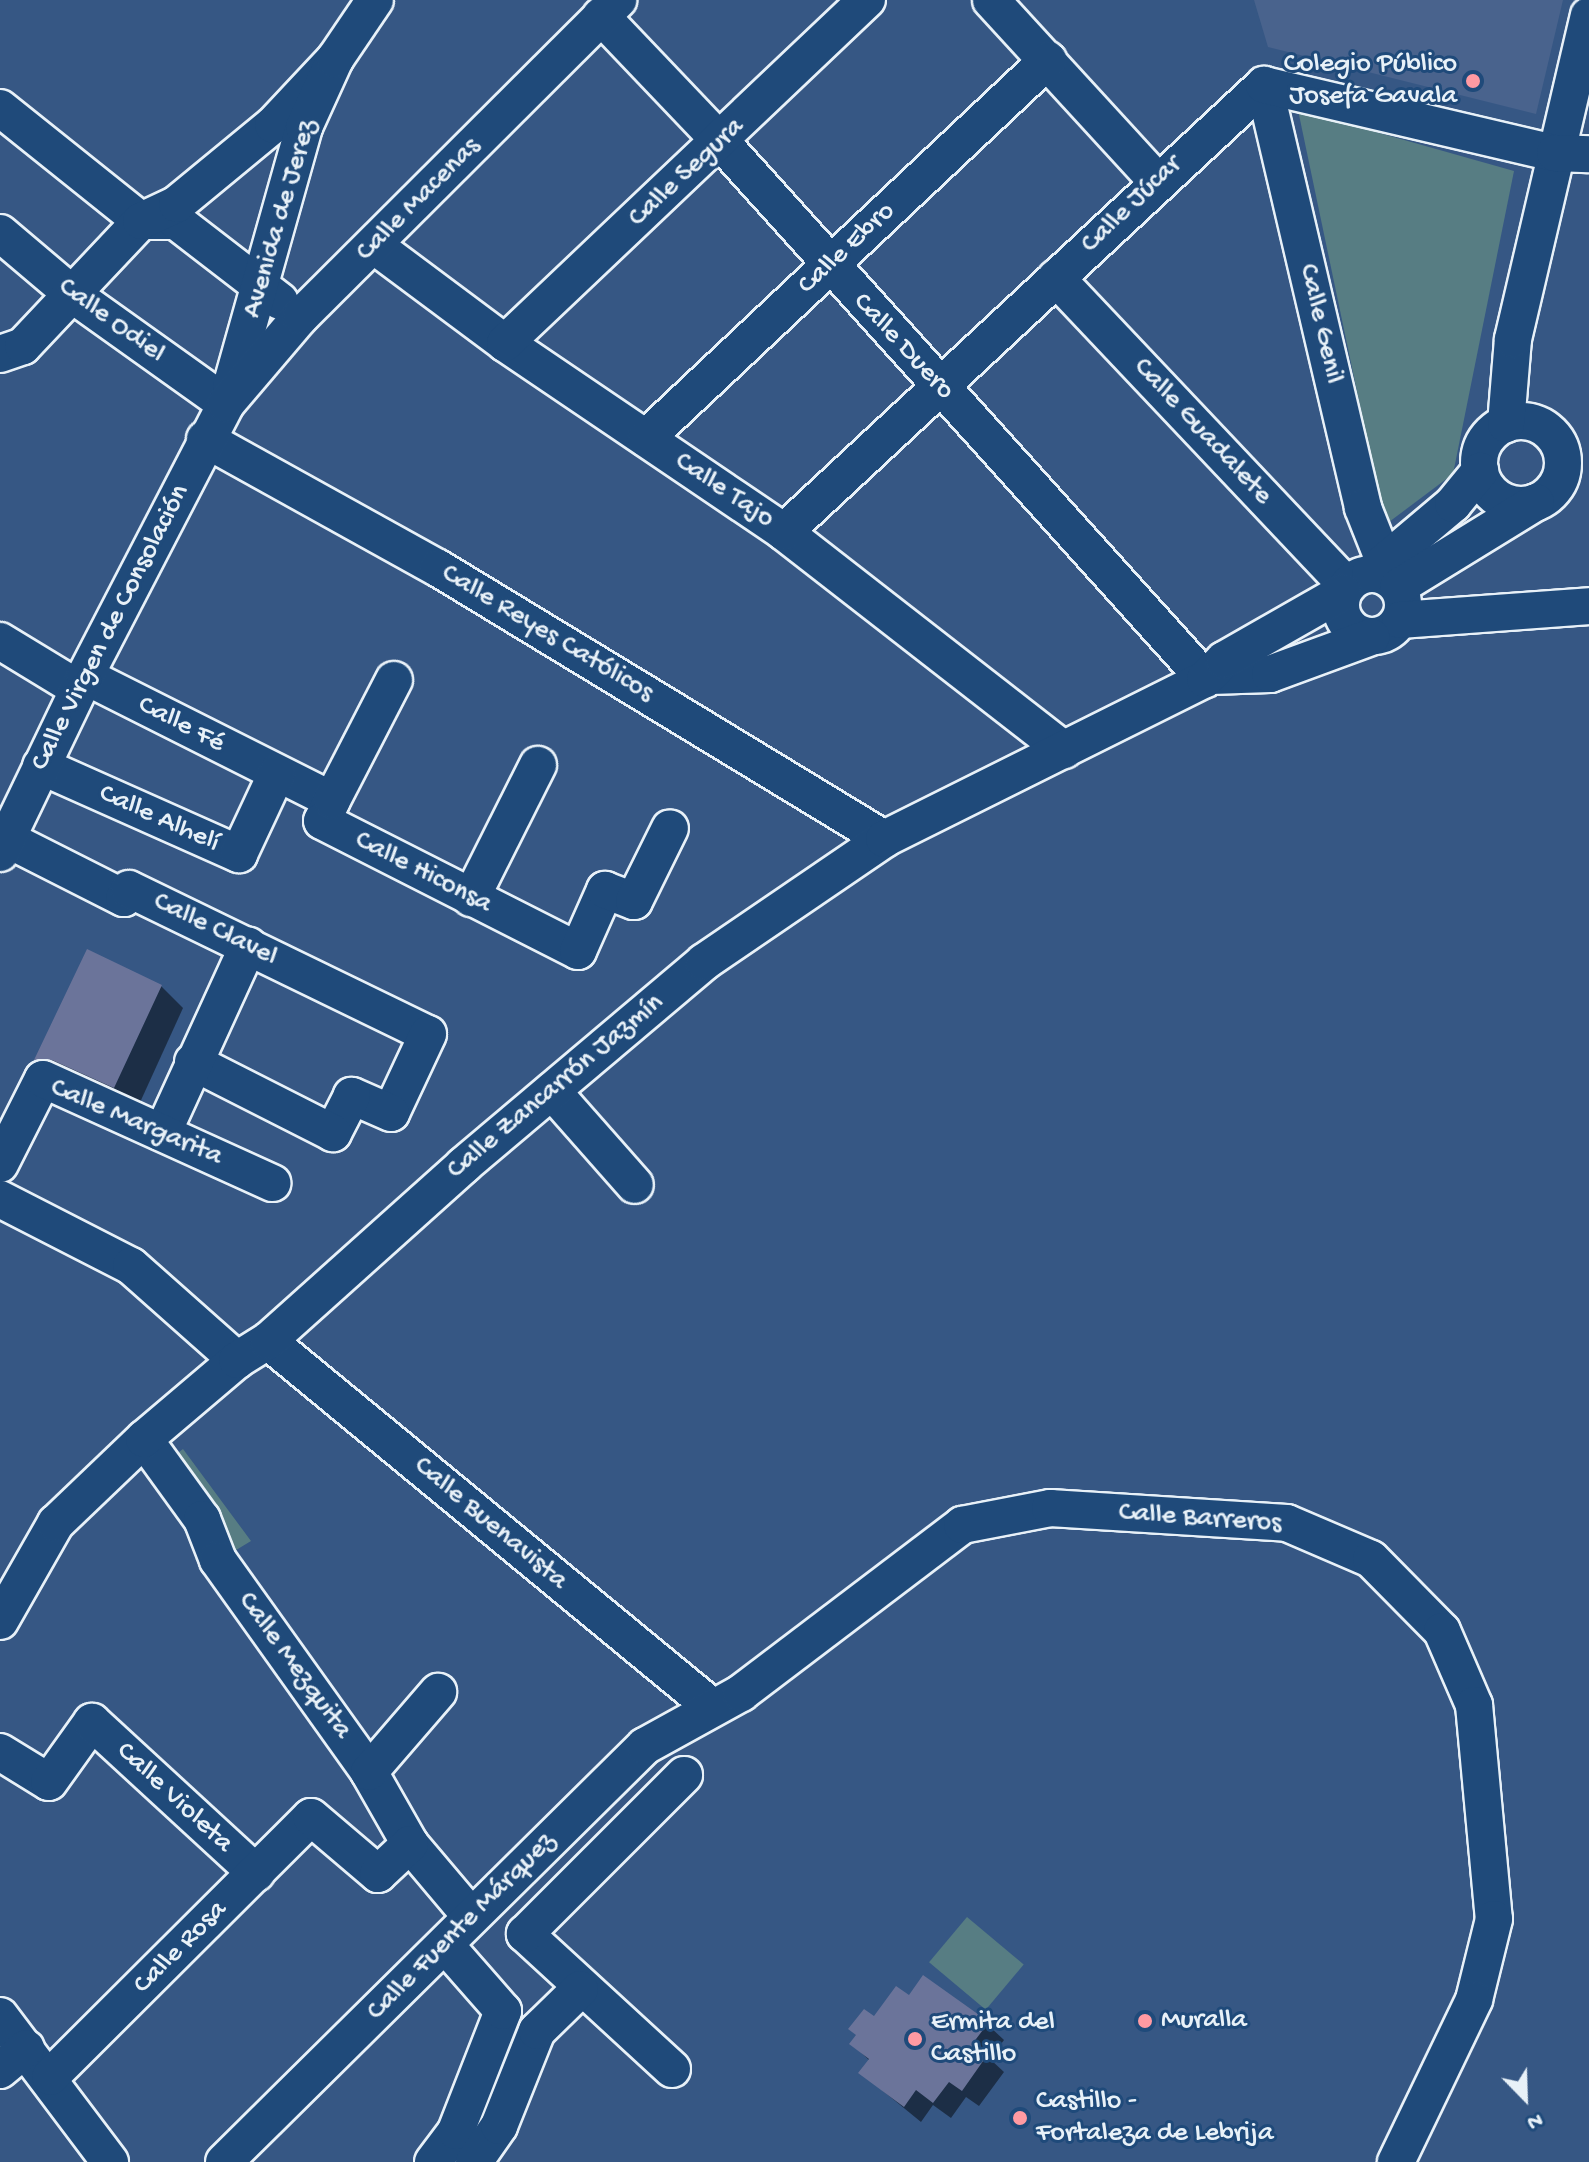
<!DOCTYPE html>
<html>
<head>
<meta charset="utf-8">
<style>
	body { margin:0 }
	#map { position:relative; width:1589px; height:2162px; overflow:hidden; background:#365784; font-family:"Gochi Hand",sans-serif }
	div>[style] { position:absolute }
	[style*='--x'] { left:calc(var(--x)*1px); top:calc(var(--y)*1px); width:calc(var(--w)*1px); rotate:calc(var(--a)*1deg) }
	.built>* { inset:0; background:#49638d }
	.green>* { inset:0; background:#577d83; transform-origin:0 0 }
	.shadow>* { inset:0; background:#0007 }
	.building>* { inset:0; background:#6b749a }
	.roads { filter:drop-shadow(2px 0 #e8f1f8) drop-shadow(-2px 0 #e8f1f8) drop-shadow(0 2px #e8f1f8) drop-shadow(0 -2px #e8f1f8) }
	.minor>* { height:36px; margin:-18px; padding:0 18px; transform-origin:18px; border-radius:18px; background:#1f4a7a }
	.minor>.ring { margin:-18px; padding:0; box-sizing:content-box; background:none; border:36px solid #1f4a7a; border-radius:50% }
	.dots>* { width:22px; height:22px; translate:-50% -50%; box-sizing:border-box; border:4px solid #1f4a7a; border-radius:50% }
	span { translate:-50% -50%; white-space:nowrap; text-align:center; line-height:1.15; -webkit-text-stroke:6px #1f4a7a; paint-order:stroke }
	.poi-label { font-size:28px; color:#e8f1f8 }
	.right { translate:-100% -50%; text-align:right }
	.left { translate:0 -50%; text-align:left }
	.street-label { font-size:28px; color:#e8f1f8 }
	.north { position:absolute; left:1485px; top:2058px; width:80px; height:80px; -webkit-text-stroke:6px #1f4a7a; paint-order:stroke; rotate:157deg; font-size:22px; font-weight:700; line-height:32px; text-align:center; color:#e8f1f8 }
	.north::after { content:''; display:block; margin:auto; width:28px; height:36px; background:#e8f1f8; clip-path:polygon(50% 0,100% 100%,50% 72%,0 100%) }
</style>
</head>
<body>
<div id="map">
	<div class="built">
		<i style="clip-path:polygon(1254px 0,1563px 0,1536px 114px,1268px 47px)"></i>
	</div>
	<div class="green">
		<i style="clip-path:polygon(1298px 110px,1514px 171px,1453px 474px,1385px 525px)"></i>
		<i style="clip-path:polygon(183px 1449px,251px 1541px,203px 1570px,195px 1559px,203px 1553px,146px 1477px)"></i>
		<i style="left:967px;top:1917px;width:74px;height:59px;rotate:40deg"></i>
	</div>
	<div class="shadow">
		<i style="clip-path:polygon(88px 952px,161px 986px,183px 1008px,137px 1109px,58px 1082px,36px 1060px)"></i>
		<i style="clip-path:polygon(909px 1998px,987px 2024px,1004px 2040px,990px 2059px,1004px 2072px,979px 2106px,966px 2097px,951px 2118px,933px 2105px,921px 2122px,861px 2073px,870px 2061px,852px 2044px,875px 2019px)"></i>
	</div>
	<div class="building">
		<i style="clip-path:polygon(87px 949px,162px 985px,114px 1088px,52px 1060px,34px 1060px)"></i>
		<i style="clip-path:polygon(923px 1975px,989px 2022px,973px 2043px,988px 2054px,962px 2091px,949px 2082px,933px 2103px,916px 2090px,904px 2107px,858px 2073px,869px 2059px,849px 2044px,856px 2035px,848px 2029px,864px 2009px,874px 2016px,896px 1986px,909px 1995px)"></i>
	</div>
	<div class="roads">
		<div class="minor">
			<i style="--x:991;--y:0;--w:244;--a:47.5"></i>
			<i style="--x:601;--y:16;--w:174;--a:46.4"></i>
			<i style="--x:721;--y:142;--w:723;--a:47.97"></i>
			<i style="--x:1264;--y:85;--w:434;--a:76.8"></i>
			<i style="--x:1363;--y:508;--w:57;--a:68.4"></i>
			<i style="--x:0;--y:108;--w:181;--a:38.7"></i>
			<i style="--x:141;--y:221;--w:35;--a:0"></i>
			<i style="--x:176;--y:221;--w:131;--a:37.6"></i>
			<i style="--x:0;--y:233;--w:94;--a:40.3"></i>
			<i style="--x:72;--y:294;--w:189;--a:35.5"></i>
			<i style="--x:375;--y:246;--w:162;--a:36.7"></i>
			<i style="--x:505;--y:343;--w:337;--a:34.1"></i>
			<i style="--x:784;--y:532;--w:355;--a:37.9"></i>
			<i style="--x:1056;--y:278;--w:424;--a:46.6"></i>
			<i style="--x:505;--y:343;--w:499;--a:-43.5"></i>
			<i style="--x:0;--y:354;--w:24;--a:-19"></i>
			<i style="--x:23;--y:346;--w:172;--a:-46.7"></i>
			<i style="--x:141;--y:221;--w:40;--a:-25"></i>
			<i style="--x:177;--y:204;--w:124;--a:-39.5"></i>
			<i style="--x:273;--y:125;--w:91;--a:-46.8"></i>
			<i style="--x:231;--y:387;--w:270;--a:-74.3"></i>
			<i style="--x:304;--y:127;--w:75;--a:-65.5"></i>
			<i style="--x:335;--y:59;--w:71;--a:-55.9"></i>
			<i class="ring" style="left:1479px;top:421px;width:48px;height:48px"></i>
			<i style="--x:1506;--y:424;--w:85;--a:-85.3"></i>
			<i style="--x:1513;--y:339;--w:332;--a:-76.8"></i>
			<i style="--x:646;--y:438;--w:552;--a:-43.24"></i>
			<i style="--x:205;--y:439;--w:266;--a:29"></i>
			<i style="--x:438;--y:568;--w:522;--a:31.28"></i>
			<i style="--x:784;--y:532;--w:656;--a:-42.96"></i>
			<i style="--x:1264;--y:85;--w:299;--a:13.2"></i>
			<i style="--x:1555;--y:153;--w:34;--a:2"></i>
			<i class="ring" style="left:1341px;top:574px;width:26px;height:26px"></i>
			<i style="--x:1370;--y:574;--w:109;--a:-40.1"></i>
			<i style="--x:1453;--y:504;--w:43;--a:-50.7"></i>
			<i style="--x:1398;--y:587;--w:162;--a:-31.6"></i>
			<i style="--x:1400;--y:620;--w:190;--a:-4.2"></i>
			<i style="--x:0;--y:641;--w:92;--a:31.3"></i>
			<i style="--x:85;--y:676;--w:276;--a:26.7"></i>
			<i style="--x:332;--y:800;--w:23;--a:115"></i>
			<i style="--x:322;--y:821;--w:287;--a:26.9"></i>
			<i style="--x:578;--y:951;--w:67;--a:-66.1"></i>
			<i style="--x:605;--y:890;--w:31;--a:21"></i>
			<i style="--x:634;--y:901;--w:81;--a:-63.7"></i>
			<i style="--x:1211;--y:676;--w:59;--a:-1.9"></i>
			<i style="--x:1270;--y:674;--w:108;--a:-20.1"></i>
			<i style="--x:41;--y:766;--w:217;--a:24"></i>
			<i style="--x:239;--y:854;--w:89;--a:-64.9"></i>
			<i style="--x:332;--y:800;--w:135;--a:-62.7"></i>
			<i style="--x:7;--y:839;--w:131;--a:26.8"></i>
			<i style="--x:124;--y:898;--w:10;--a:-61"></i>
			<i style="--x:129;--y:889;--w:332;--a:25.9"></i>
			<i style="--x:428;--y:1034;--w:87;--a:115.1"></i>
			<i style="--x:391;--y:1113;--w:43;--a:-156.4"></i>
			<i style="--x:352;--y:1096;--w:42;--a:117.2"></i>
			<i style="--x:333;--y:1133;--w:157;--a:-153.1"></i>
			<i style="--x:0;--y:853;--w:196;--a:-64.3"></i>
			<i style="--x:85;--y:676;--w:306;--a:-62.6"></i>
			<i style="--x:226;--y:404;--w:116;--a:-49.6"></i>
			<i style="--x:301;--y:316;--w:448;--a:-44.9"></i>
			<i style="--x:471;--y:898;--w:149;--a:-63.3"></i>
			<i style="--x:552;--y:1091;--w:125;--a:48.6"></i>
			<i style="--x:163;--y:1132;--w:205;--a:-65.4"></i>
			<i style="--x:0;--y:1164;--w:95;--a:-63.2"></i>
			<i style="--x:43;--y:1079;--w:252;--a:24.4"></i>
			<i style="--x:0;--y:1199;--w:147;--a:27.1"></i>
			<i style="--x:131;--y:1266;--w:142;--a:41.6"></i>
			<i style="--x:268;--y:1341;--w:575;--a:39.5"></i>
			<i style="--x:144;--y:1439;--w:99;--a:54.1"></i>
			<i style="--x:202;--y:1519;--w:44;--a:68.7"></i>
			<i style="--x:218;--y:1560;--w:260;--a:54.5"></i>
			<i style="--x:369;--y:1772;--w:83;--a:60.3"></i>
			<i style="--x:410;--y:1844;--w:93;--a:49.8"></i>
			<i style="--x:0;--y:1621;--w:113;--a:-60.3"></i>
			<i style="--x:56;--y:1523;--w:122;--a:-43.7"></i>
			<i style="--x:144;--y:1439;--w:122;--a:-40.3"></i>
			<i style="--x:237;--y:1360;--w:36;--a:-32"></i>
			<i style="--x:268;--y:1341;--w:263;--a:-41.9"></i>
			<i style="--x:464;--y:1165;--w:314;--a:-40.2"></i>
			<i style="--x:704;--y:962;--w:218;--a:-34.3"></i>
			<i style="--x:884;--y:839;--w:359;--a:-26.5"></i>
			<i style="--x:1205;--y:679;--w:27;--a:-45"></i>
			<i style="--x:1224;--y:660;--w:137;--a:-29.7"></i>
			<i style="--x:0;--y:1752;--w:57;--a:31.5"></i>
			<i style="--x:49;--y:1782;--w:74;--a:-54.4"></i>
			<i style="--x:92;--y:1722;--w:223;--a:42.6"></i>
			<i style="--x:369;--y:1772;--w:106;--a:-49.2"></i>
			<i style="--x:0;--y:2016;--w:183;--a:53"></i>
			<i style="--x:672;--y:2069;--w:200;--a:-137.4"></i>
			<i style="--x:525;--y:1934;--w:225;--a:-45"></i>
			<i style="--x:0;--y:2070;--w:34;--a:-40"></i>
			<i style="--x:50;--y:2077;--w:368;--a:-44.9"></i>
			<i style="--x:311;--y:1817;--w:88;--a:40.4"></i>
			<i style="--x:378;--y:1874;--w:44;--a:-43.2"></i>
			<i style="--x:224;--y:2162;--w:592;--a:-44.66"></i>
			<i style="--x:645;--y:1746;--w:110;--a:-28.9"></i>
			<i style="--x:741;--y:1693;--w:278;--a:-37.2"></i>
			<i style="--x:962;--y:1525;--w:90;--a:-10.9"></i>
			<i style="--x:1050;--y:1508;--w:237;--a:3.6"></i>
			<i style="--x:1287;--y:1523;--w:91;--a:23.2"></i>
			<i style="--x:1371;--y:1559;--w:101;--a:45.4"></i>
			<i style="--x:1442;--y:1631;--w:81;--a:66.6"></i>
			<i style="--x:1474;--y:1705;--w:215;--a:84.7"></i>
			<i style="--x:1494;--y:1919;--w:83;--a:103.9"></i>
			<i style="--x:1474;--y:2000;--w:180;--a:115.7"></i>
			<i style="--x:433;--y:2162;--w:39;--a:-53"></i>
			<i style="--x:456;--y:2131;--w:129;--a:-68.6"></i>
			<i style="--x:503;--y:2011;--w:85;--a:-131.2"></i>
			<i style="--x:474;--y:2162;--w:44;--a:-55.2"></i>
			<i style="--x:499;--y:2126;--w:102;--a:-68.2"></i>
			<i style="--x:537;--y:2031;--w:60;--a:-44.3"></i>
		</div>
	</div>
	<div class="dots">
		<i style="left:1473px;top:81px;background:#ff9aa2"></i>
		<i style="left:1145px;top:2021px;background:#ff9aa2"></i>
		<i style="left:915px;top:2039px;background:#ff9aa2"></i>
		<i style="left:1020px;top:2118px;background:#ff9aa2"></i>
	</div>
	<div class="poi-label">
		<span class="right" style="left:1457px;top:81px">Colegio Público<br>Josefa Gavala</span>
		<span class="left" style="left:1161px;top:2021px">Muralla</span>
		<span class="left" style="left:931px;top:2039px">Ermita del<br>Castillo</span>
		<span class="left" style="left:1036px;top:2118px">Castillo -<br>Fortaleza de Lebrija</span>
	</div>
	<div class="street-label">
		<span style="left:687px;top:173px;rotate:-43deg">Calle Segura</span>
		<span style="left:419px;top:200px;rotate:-45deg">Calle Macenas</span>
		<span style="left:1132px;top:205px;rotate:-44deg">Calle Júcar</span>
		<span style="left:281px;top:219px;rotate:-74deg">Avenida de Jerez</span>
		<span style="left:847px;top:249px;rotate:-43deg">Calle Ebro</span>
		<span style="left:111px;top:321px;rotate:36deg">Calle Odiel</span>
		<span style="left:1320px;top:324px;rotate:77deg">Calle Genil</span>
		<span style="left:903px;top:347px;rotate:47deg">Calle Duero</span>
		<span style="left:1202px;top:432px;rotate:47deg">Calle Guadalete</span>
		<span style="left:724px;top:491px;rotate:34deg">Calle Tajo</span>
		<span style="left:111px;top:628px;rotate:-63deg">Calle Virgen de Consolación</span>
		<span style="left:547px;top:634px;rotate:31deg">Calle Reyes Católicos</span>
		<span style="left:181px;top:725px;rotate:27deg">Calle Fé</span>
		<span style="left:159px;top:819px;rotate:24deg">Calle Alhelí</span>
		<span style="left:423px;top:873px;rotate:27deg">Calle Hiconsa</span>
		<span style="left:215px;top:930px;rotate:26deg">Calle Clavel</span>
		<span style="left:556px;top:1087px;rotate:-40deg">Calle Zancarrón Jazmín</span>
		<span style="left:136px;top:1123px;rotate:23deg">Calle Margarita</span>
		<span style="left:1200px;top:1519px;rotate:4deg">Calle Barreros</span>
		<span style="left:490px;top:1524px;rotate:40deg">Calle Buenavista</span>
		<span style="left:294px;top:1666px;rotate:54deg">Calle Mezquita</span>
		<span style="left:174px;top:1798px;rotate:43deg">Calle Violeta</span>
		<span style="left:462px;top:1927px;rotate:-45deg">Calle Fuente Márquez</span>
		<span style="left:181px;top:1948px;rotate:-45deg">Calle Rosa</span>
	</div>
	<div class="north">N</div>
</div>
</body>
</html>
